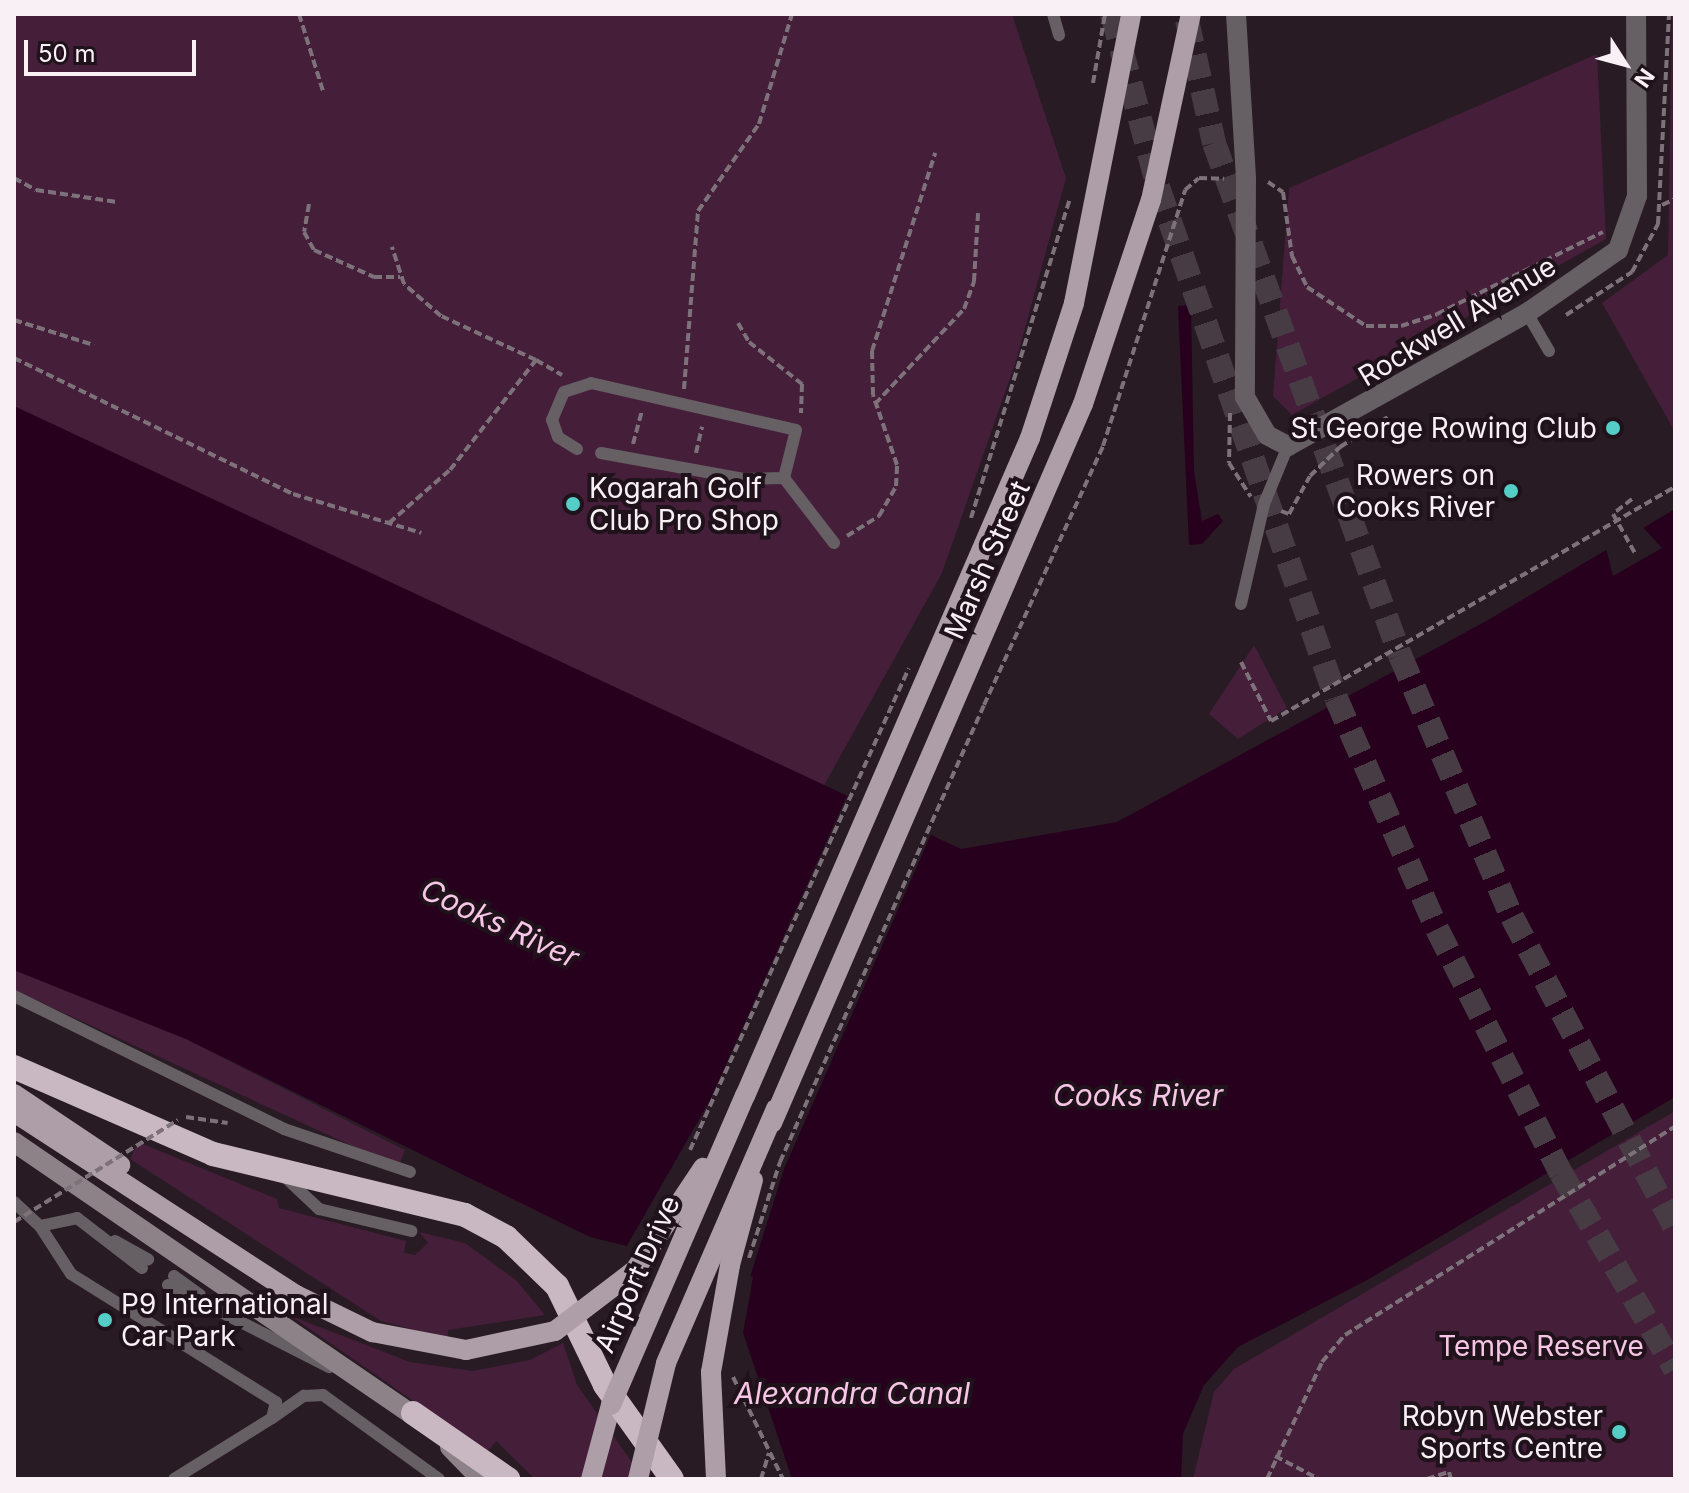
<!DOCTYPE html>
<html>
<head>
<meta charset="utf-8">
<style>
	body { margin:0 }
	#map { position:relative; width:1689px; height:1493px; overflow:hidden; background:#281b24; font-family:Inter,sans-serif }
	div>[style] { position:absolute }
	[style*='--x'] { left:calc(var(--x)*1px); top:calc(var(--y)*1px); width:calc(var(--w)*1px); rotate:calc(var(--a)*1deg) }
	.green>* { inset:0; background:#451e3a }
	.water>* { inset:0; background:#27001d }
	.pier>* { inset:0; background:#281b24 }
	.highway-tunnel>* { height:24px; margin-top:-12px; transform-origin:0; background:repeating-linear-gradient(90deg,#473b44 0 24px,transparent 0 36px) }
	.path>* { height:4px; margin-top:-2px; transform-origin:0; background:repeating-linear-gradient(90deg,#7e727a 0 8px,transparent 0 12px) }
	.lane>* { height:12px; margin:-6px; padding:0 6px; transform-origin:6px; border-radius:6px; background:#665f63 }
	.street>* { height:20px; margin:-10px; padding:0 10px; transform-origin:10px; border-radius:10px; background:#665f63 }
	.secondary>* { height:20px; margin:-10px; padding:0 10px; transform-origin:10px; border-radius:10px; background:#8e8289 }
	.primary>* { height:20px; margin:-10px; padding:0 10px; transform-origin:10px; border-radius:10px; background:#ad9ea7 }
	.highway>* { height:24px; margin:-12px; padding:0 12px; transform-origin:12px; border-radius:12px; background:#c9b7c2 }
	.path-bridge>* { height:4px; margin-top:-2px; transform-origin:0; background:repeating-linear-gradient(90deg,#7e727a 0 8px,transparent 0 12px) }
	.primary-bridge>* { height:20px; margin:-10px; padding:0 10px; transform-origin:10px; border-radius:10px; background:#ad9ea7 }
	.dots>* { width:22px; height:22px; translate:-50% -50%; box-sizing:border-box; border:4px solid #1f121a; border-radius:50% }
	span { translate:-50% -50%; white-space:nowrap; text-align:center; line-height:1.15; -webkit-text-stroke:8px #1f121a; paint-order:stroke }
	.street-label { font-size:28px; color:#f9f0f6 }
	.poi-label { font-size:28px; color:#f9f0f6 }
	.right { translate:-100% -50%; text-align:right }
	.left { translate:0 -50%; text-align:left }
	.park-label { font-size:28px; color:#f6c4e4 }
	.water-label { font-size:30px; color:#f7c5e5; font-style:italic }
	.frame { position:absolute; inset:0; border:16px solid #f9f0f6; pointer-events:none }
	.north { position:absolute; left:1585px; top:24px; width:80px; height:80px; -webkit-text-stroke:6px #1f121a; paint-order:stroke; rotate:126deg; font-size:22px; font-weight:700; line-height:32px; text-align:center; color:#f9f0f6 }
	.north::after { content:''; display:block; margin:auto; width:28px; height:36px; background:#f9f0f6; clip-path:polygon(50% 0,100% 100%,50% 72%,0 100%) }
	.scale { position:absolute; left:24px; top:40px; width:172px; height:36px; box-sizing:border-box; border:4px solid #f9f0f6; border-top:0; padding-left:10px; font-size:24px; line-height:28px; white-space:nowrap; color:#f9f0f6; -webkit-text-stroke:6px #1f121a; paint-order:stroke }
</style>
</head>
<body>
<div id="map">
	<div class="green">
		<i style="clip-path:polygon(14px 14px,1012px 14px,1066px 178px,1016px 361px,942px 573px,822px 789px,14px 406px)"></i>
		<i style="clip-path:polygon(1672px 14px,1675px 14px,1675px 432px,1602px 303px,1668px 255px)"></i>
		<i style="clip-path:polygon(1597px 54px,1606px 239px,1292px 415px,1273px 396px,1289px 188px)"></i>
		<i style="clip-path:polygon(1254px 645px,1287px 708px,1238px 739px,1209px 714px)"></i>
		<i style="clip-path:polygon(14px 970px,186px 1039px,405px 1150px,398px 1167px,14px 990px)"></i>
		<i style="clip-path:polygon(1675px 1111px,1675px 1479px,1193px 1479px,1214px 1392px,1234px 1369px)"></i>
		<i style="clip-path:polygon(138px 1142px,277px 1199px,279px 1208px,406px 1241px,404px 1253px,415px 1255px,428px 1243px,419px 1232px,465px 1243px,516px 1280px,545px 1315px,448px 1330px,448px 1339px,381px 1321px,130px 1159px)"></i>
		<i style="clip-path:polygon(291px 1316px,410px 1362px,473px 1371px,530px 1360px,563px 1343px,577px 1385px,644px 1479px,535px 1479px,496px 1441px,487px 1452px)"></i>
	</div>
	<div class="water">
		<i style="clip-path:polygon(1191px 305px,1194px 471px,1202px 521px,1218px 514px,1223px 521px,1202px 544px,1189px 545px,1178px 306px)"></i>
		<i style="clip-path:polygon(14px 406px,961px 849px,1117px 822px,1488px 620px,1675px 509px,1675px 1097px,1369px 1279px,1238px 1347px,1204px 1385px,1183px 1434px,1181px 1479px,792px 1479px,743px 1333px,753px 1277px,590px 1237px,186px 1039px,14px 970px)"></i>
	</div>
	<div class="pier">
		<i style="clip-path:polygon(1640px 524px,1662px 548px,1613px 576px,1605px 544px)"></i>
		<i style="clip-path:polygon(847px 796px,932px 832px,784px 1169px,749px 1280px,625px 1249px,709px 1102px)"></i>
	</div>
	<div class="highway-tunnel">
		<i style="--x:1112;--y:14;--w:179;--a:75.1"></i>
		<i style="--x:1158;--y:187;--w:541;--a:70.79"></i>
		<i style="--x:1336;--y:698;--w:252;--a:66.4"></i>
		<i style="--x:1437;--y:929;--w:274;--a:63.1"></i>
		<i style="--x:1561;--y:1173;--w:227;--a:59.8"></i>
		<i style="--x:1187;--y:20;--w:126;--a:77.6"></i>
		<i style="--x:1214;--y:143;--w:545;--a:70.03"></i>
		<i style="--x:1400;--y:655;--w:285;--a:66.9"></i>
		<i style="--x:1512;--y:917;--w:351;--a:62.3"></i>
	</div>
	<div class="path">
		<i style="--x:299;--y:14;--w:81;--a:72.7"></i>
		<i style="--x:1093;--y:83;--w:70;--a:-80.1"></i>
		<i style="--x:14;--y:178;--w:25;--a:29"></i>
		<i style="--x:36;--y:190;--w:82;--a:8.4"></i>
		<i style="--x:1268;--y:182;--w:18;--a:34"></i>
		<i style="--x:1283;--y:192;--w:65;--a:82"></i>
		<i style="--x:1292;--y:256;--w:34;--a:64"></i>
		<i style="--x:1307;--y:287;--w:71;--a:33.5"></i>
		<i style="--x:1366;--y:326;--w:35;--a:0"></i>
		<i style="--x:1401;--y:326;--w:38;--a:-18"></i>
		<i style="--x:1437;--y:314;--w:185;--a:-26.3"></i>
		<i style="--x:309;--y:204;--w:28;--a:100"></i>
		<i style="--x:304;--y:232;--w:21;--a:61"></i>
		<i style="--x:314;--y:250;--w:66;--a:24.2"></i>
		<i style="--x:374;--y:277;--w:26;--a:0"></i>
		<i style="--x:1662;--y:205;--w:14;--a:-25"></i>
		<i style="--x:1566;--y:315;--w:79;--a:-33.1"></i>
		<i style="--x:1632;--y:272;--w:55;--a:-61.6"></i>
		<i style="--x:1658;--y:224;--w:210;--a:-87"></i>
		<i style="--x:14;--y:320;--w:84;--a:17.4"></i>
		<i style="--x:738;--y:323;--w:22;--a:60"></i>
		<i style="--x:749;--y:342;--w:68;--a:38.4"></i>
		<i style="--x:802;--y:384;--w:29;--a:92"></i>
		<i style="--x:14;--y:358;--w:310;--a:26"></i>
		<i style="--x:293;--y:494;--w:134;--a:16.9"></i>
		<i style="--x:536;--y:360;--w:30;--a:30"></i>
		<i style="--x:684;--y:389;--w:179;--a:-85.5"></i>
		<i style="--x:698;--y:211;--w:106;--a:-55"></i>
		<i style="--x:759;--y:124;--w:115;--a:-73.3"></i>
		<i style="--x:875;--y:404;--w:130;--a:-46.9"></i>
		<i style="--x:964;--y:309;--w:30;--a:-70"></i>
		<i style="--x:974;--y:281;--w:68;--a:-86.6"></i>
		<i style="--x:1230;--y:413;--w:50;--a:91.1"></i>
		<i style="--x:1229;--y:463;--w:40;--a:57.1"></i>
		<i style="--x:633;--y:444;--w:35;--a:-75"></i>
		<i style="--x:696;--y:453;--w:27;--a:-77"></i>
		<i style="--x:1632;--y:499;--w:24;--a:142"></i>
		<i style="--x:1613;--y:514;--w:47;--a:60.7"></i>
		<i style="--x:1281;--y:511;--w:9;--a:21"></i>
		<i style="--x:1289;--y:514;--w:43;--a:-61.1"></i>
		<i style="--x:1310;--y:476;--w:42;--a:-44"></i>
		<i style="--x:1340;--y:447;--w:57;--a:-32"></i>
		<i style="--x:971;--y:518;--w:335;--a:-72.8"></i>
		<i style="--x:389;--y:523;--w:81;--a:-41"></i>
		<i style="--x:450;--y:470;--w:140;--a:-52"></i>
		<i style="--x:536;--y:360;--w:105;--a:-155.1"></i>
		<i style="--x:441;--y:316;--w:49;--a:-139.1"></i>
		<i style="--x:404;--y:284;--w:39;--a:-108"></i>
		<i style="--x:847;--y:536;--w:38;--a:-32"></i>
		<i style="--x:879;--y:516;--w:34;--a:-60"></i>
		<i style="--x:896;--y:486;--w:21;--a:-87"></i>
		<i style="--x:897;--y:465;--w:74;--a:-108.9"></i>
		<i style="--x:873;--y:395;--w:44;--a:-91.3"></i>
		<i style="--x:872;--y:351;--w:208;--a:-72.3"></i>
		<i style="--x:1241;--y:662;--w:66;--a:63"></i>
		<i style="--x:1271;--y:721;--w:467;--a:-30.1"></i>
		<i style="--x:984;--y:705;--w:285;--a:-65.3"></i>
		<i style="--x:1103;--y:446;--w:269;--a:-72.2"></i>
		<i style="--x:1185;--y:190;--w:18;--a:-41"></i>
		<i style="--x:1199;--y:178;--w:25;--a:2"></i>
		<i style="--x:186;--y:1117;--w:42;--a:8.1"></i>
		<i style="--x:733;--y:1377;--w:114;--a:63.9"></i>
		<i style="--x:1275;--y:1456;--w:50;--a:27.6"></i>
		<i style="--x:761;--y:1479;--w:27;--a:-73"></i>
		<i style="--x:1267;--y:1479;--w:129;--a:-64.8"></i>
		<i style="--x:1322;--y:1362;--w:35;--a:-50"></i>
		<i style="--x:1345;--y:1335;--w:391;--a:-32.3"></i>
		<i style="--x:1427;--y:1479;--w:23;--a:-18"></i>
		<i style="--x:1449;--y:1472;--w:7;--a:74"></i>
	</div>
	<div class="lane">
		<i style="--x:1053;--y:14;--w:22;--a:74"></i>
		<i style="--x:1527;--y:313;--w:44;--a:59.9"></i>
		<i style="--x:577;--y:449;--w:22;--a:-148"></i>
		<i style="--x:558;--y:437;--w:18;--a:-109"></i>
		<i style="--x:552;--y:420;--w:30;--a:-67"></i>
		<i style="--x:564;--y:392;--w:28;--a:-18"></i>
		<i style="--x:591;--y:383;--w:210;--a:12.9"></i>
		<i style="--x:796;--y:430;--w:49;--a:104"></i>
		<i style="--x:601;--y:453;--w:145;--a:10.3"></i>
		<i style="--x:744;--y:479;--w:40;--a:-1.4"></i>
		<i style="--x:784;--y:478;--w:82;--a:52.4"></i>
		<i style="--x:1241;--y:604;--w:103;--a:-77"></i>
		<i style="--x:1264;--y:504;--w:63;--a:-67.5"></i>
		<i style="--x:14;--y:996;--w:301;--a:26.2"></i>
		<i style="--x:284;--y:1129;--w:133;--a:18.8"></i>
		<i style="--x:285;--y:1177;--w:47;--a:43.3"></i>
		<i style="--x:319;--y:1209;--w:95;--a:13.4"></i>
		<i style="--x:14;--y:1202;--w:35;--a:43"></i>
		<i style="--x:40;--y:1226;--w:57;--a:57.1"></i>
		<i style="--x:71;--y:1274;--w:242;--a:32"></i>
		<i style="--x:276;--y:1402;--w:16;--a:104"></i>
		<i style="--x:272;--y:1418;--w:115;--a:148.1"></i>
		<i style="--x:40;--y:1226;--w:38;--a:-12"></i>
		<i style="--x:77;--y:1218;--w:82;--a:37.6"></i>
		<i style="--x:115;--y:1241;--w:38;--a:29"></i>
		<i style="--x:174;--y:1276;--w:32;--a:36"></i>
		<i style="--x:168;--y:1285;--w:181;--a:27"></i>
		<i style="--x:272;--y:1418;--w:39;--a:-35"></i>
		<i style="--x:304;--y:1396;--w:19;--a:-3"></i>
		<i style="--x:323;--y:1395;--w:143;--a:35.9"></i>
	</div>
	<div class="street">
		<i style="--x:1236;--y:14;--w:165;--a:86.5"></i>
		<i style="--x:1246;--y:179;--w:218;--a:90.3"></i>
		<i style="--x:1245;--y:397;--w:44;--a:59.9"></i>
		<i style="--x:1267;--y:435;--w:24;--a:28"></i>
		<i style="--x:1288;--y:446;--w:274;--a:-29.1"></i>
		<i style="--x:1527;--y:313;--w:111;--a:-34.7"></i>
		<i style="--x:1618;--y:250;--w:57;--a:-70.6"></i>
		<i style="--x:1637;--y:196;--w:182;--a:-90.3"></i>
	</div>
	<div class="secondary">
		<i style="--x:14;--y:1142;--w:497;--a:34.4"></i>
		<i style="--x:450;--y:1447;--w:45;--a:45.9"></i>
	</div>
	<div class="primary">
		<i style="--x:14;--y:1094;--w:128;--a:33.8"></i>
		<i style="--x:745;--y:1096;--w:717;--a:-66.58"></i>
		<i style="--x:1030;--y:438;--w:142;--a:-71.9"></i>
		<i style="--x:1074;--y:303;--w:295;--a:-78.8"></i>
		<i style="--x:14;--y:1112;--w:336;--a:33"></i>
		<i style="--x:296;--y:1295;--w:85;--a:26"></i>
		<i style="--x:372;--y:1332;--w:96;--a:10.8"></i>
		<i style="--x:466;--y:1350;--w:91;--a:-12.1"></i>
		<i style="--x:772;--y:1123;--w:783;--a:-66.61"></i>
		<i style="--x:1083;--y:404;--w:215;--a:-71.6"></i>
		<i style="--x:1151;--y:200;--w:190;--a:-77.9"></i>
		<i style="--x:730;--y:1265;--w:88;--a:-74.9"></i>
		<i style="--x:591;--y:1479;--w:77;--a:-74.9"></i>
	</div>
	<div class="highway">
		<i style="--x:14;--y:1067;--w:217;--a:23.6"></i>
		<i style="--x:213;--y:1154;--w:259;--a:13.6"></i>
		<i style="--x:465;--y:1215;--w:47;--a:28.2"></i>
		<i style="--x:506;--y:1237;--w:71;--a:43.9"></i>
		<i style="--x:557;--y:1286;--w:110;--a:64.1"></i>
		<i style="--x:605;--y:1385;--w:115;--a:54.5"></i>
		<i style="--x:413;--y:1413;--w:116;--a:34.8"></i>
	</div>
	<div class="path-bridge">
		<i style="--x:690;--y:1150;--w:529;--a:-65.57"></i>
		<i style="--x:14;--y:1222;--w:193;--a:-31.9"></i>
		<i style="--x:749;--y:1258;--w:101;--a:-72.1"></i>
		<i style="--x:780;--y:1162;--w:500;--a:-65.94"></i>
	</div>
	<div class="primary-bridge">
		<i style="--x:555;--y:1331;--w:101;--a:-37.3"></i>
		<i style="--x:635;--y:1270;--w:123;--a:-56.3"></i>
		<i style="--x:611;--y:1405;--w:337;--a:-66.6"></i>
		<i style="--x:638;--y:1479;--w:119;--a:-76.4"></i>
		<i style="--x:666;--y:1363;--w:277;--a:-66.6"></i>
		<i style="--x:716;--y:1479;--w:107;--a:-92.7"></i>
		<i style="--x:711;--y:1372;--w:109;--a:-79.9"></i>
	</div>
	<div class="dots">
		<i style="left:1613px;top:428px;background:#54cdc6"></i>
		<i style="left:1511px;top:491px;background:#54cdc6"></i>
		<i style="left:573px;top:504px;background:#54cdc6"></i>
		<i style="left:105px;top:1320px;background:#54cdc6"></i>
		<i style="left:1619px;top:1432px;background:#54cdc6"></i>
	</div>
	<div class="street-label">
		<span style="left:1457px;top:321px;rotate:-31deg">Rockwell Avenue</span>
		<span style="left:987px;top:560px;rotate:-66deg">Marsh Street</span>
		<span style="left:637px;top:1274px;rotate:-66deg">Airport Drive</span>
	</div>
	<div class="poi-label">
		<span class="right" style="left:1597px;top:428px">St George Rowing Club</span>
		<span class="right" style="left:1495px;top:491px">Rowers on<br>Cooks River</span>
		<span class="left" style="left:589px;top:504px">Kogarah Golf<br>Club Pro Shop</span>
		<span class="left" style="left:121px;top:1320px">P9 International<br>Car Park</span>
		<span class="right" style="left:1603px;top:1432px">Robyn Webster<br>Sports Centre</span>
	</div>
	<div class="park-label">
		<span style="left:1541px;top:1346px">Tempe Reserve</span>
	</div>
	<div class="water-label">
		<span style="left:500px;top:923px;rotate:25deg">Cooks River</span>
		<span style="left:1138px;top:1095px">Cooks River</span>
		<span style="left:852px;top:1393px">Alexandra Canal</span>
	</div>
	<div class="frame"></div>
	<div class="north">N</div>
	<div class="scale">50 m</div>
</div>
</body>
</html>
